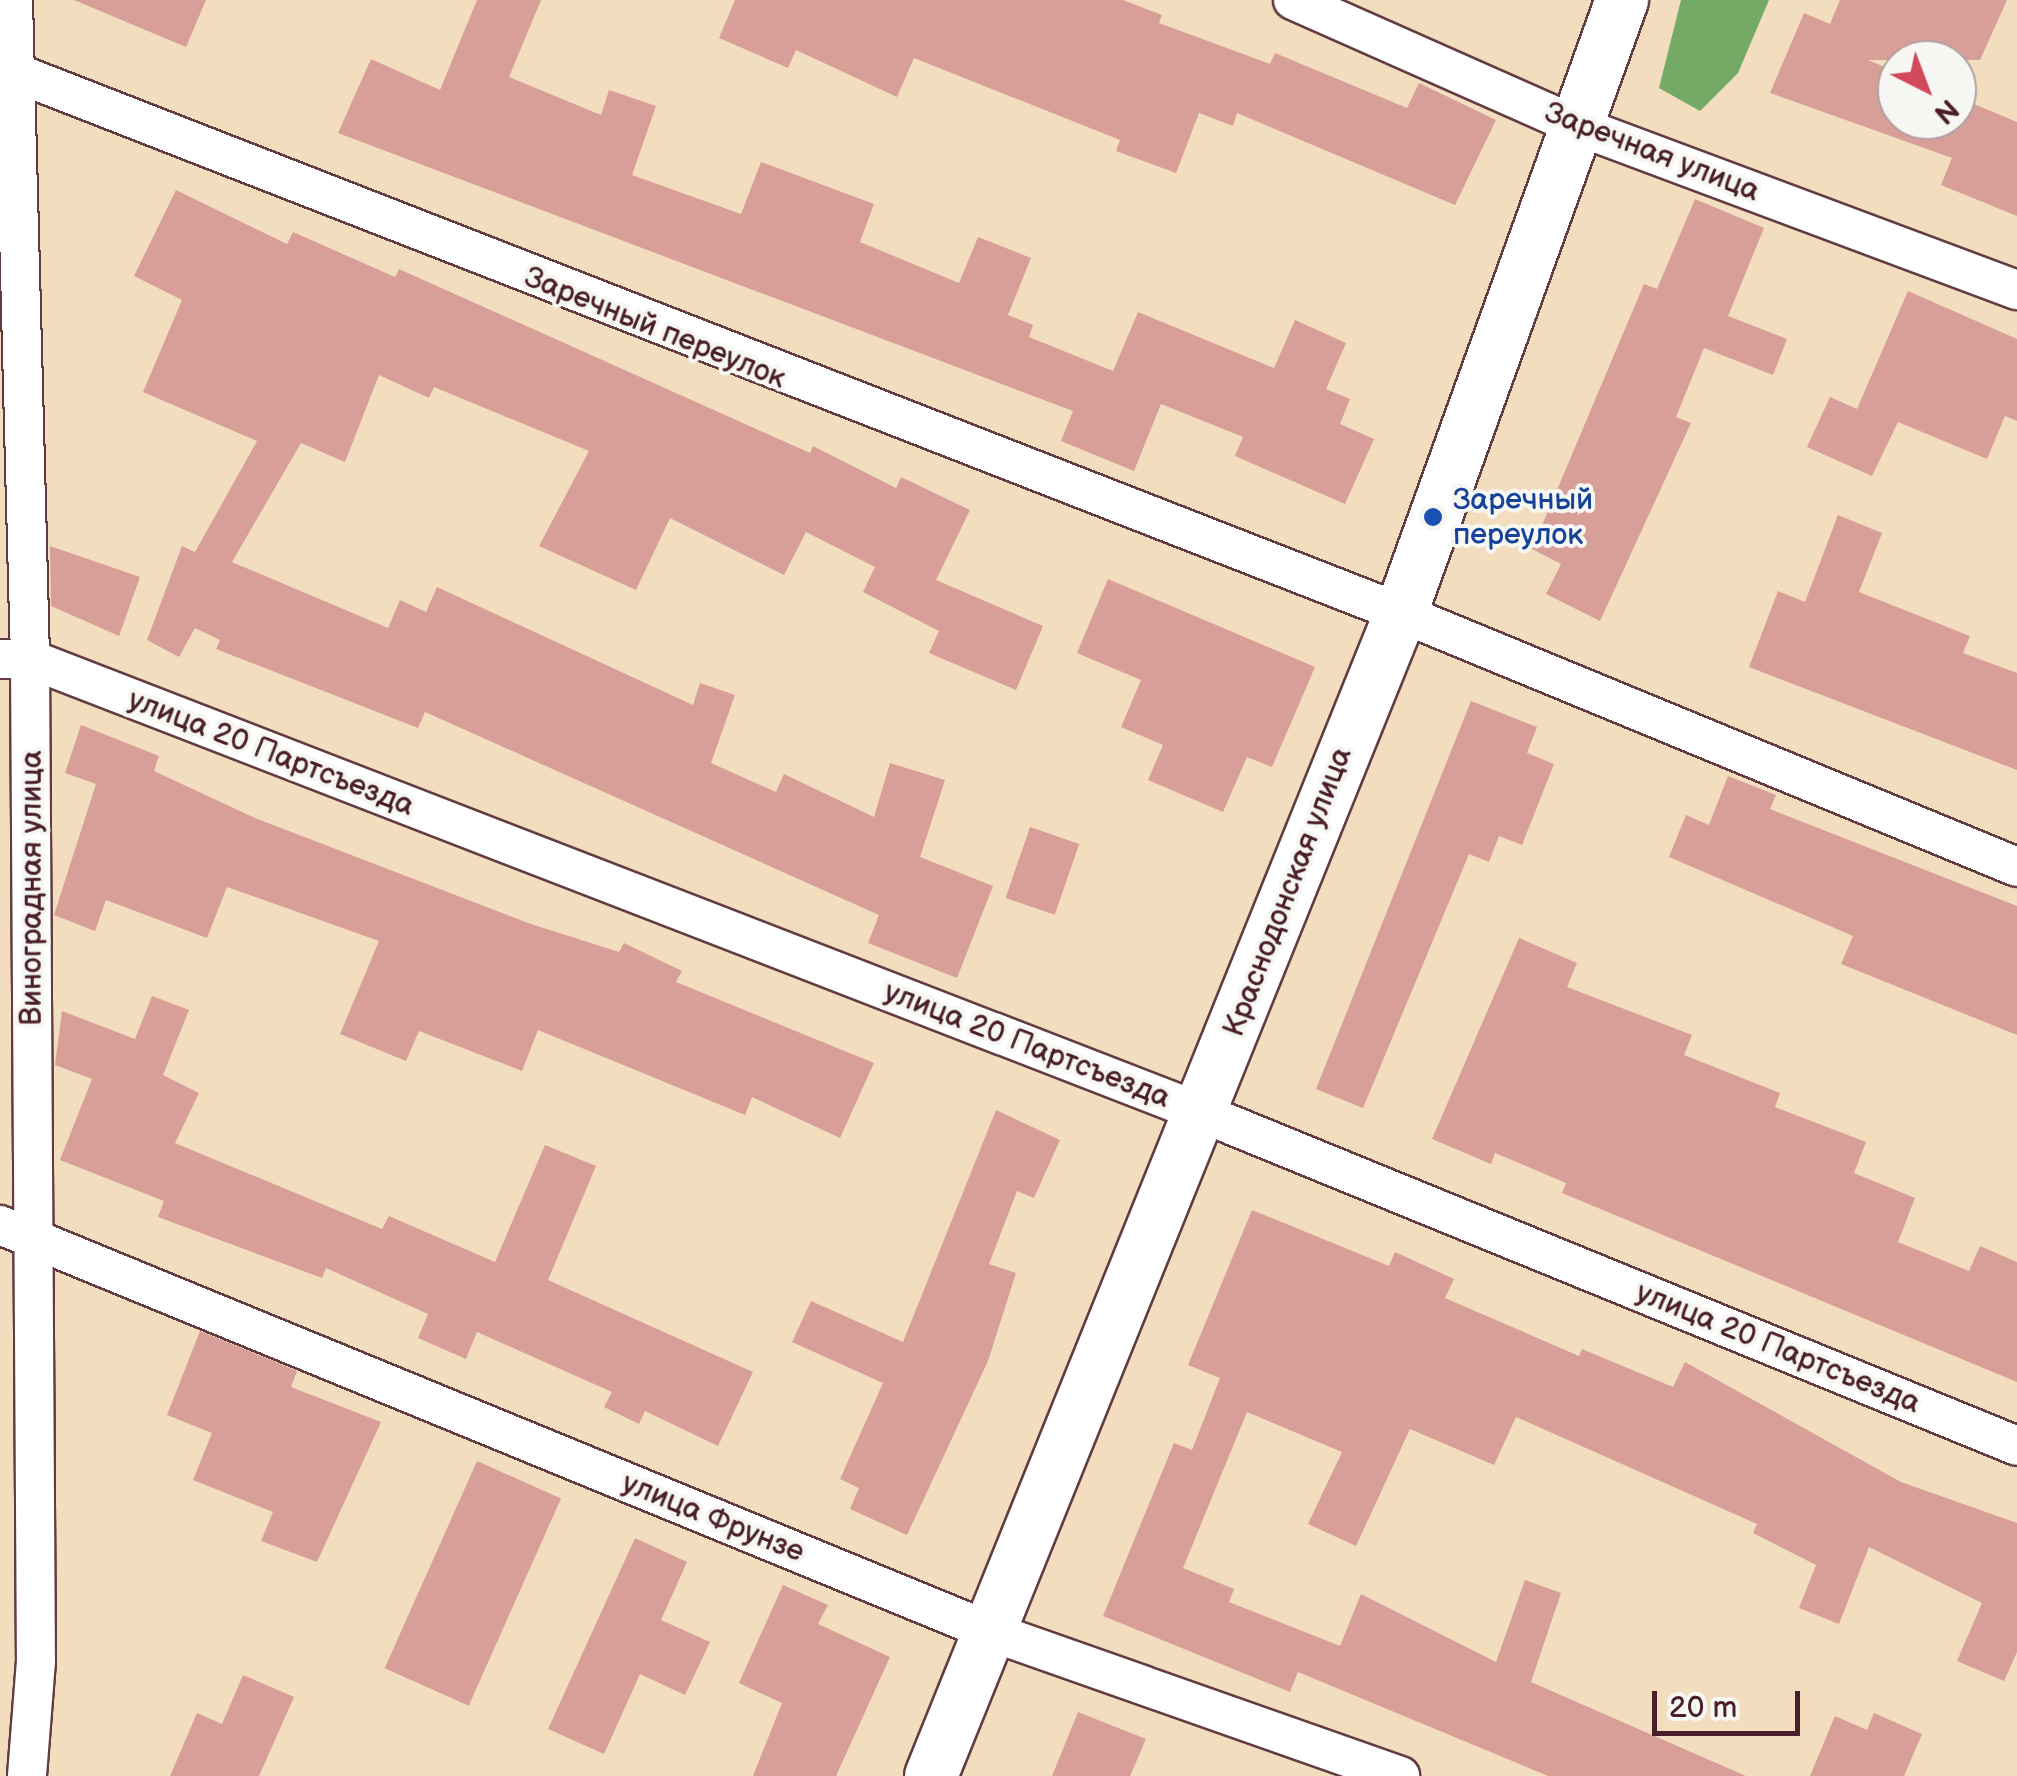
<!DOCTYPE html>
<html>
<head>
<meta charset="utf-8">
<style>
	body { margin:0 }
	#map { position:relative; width:2017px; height:1776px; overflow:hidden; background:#f3ddbf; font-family:"Balsamiq Sans",sans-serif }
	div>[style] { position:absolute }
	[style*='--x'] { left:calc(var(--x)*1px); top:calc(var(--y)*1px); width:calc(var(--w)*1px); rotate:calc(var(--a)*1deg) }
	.forest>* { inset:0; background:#74aa66 }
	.building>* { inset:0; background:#d79f98; transform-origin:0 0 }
	.roads { filter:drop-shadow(2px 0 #633c41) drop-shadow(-2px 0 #633c41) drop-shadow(0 2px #633c41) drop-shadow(0 -2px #633c41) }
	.street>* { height:38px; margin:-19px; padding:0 19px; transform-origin:19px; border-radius:19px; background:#fff }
	.secondary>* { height:52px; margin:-26px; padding:0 26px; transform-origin:26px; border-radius:26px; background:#fff }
	.dots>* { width:28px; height:28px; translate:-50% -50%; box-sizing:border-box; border:5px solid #f6f6f2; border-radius:50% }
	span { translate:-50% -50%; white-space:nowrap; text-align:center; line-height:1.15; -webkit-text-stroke:8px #f6f6f2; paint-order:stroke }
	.street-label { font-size:30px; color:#4a1f2b }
	.transit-label { font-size:30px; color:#164399 }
	.left { translate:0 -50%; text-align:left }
	.north { position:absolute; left:1877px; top:40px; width:100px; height:100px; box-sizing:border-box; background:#f6f6f2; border:2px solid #b1a0a2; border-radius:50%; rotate:138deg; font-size:28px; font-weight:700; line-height:40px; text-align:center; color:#4a1f2b }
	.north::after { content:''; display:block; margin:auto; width:35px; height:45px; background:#d1495b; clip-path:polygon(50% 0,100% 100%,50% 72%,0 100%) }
	.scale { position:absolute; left:1652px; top:1691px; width:148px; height:45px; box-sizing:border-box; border:5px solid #4a1f2b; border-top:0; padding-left:12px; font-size:30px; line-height:35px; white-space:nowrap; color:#4a1f2b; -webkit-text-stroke:8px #f6f6f2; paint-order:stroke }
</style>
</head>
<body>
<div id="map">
	<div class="forest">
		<i style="clip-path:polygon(1681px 0,1769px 0,1738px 73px,1700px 111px,1659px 88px)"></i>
	</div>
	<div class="building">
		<i style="clip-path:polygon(74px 0,206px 0,186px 47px)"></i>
		<i style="clip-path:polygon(477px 0,541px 0,509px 77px,601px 115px,609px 90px,656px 106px,632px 175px,741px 214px,761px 162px,874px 204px,860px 242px,959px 283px,978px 237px,1031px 258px,1008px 315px,1033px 325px,1029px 337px,1113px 371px,1138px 312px,1274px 368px,1295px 320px,1346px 343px,1326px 389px,1350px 399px,1340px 424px,1374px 439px,1345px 504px,1235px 456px,1243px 437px,1161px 404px,1134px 471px,1061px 441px,1073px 411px,338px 133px,371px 59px,440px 90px)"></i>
		<i style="clip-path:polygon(735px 0,1123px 0,1162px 15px,1159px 23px,1270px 64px,1275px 53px,1407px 108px,1419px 83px,1496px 120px,1455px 205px,1237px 113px,1233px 126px,1199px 113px,1176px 173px,1116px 151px,1120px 140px,914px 58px,897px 97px,796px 50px,788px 68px,719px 38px)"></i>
		<i style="clip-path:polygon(1840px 0,2007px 0,1980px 60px,1868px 60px,1897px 72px,1897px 120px,1957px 120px,1957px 97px,2017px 122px,2017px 216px,1941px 185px,1952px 158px,1770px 93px,1804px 13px,1830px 24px)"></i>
		<i style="clip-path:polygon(176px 190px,287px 244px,293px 232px,395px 277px,399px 269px,810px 453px,813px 446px,896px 488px,901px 477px,970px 510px,936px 580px,1043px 626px,1016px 690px,929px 653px,939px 631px,863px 592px,875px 567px,806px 532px,784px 575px,670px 518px,636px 590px,539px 546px,589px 451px,434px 387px,429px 398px,379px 375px,345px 462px,301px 443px,232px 562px,388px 628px,400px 600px,426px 612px,437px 587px,693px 705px,700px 683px,735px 695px,711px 763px,776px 792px,784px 774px,874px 817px,890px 763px,945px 780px,920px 857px,993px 886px,957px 978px,868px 943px,879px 915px,425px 712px,418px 728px,216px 649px,220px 640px,195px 628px,179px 657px,147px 640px,182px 546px,195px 552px,257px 441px,143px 392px,182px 300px,134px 276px)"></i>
		<i style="clip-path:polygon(1695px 199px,1764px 228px,1728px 316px,1787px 339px,1773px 375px,1704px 348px,1676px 417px,1691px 423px,1600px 621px,1546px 594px,1561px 564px,1532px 549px,1644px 284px,1657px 289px)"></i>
		<i style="clip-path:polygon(1908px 291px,2017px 339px,2017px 421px,2005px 416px,1987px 459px,1898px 422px,1872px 476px,1807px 447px,1830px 397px,1857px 409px)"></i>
		<i style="clip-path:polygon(1838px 515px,1882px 533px,1859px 592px,1970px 636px,1963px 653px,2017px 673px,2017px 770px,1749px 667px,1778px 591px,1805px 602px)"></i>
		<i style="clip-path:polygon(50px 546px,140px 577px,119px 636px,51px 606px)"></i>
		<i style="clip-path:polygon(1108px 579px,1315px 667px,1272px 767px,1247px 757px,1223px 812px,1148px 780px,1163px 745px,1121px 727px,1141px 680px,1077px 653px)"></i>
		<i style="clip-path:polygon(1471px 701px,1537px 727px,1527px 753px,1554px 764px,1522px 845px,1499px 836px,1489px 862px,1469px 854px,1363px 1108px,1316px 1089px)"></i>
		<i style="clip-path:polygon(81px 725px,159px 756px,154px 771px,255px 818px,528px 923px,619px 952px,624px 943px,682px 971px,676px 982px,874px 1063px,840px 1138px,752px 1097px,745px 1115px,538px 1030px,522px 1071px,419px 1031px,406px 1061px,340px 1034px,379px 941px,227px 887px,207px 938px,106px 900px,95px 931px,54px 915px,96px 784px,65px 773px)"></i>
		<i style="clip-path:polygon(1728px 776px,1776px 795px,1770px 809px,2017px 906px,2017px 1035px,1841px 964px,1853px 936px,1669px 857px,1686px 815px,1709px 825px)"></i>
		<i style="left:1030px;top:827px;width:52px;height:75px;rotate:19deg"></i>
		<i style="clip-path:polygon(1519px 938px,1577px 963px,1567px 987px,1692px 1035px,1684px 1055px,1780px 1093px,1775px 1107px,1866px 1142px,1854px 1173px,1915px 1198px,1898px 1242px,1969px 1271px,1980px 1246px,2017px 1262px,2017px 1382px,1562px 1193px,1566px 1183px,1495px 1153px,1491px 1164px,1432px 1139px)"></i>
		<i style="clip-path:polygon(152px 996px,189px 1010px,163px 1075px,199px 1093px,175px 1143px,382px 1229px,389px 1216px,495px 1262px,545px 1145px,596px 1166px,548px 1280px,753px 1372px,718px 1446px,645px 1411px,639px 1424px,604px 1407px,612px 1392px,477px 1332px,466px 1359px,418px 1338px,428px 1314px,326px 1268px,322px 1278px,158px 1217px,164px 1201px,60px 1160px,92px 1079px,55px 1065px,62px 1011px,135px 1039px)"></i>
		<i style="clip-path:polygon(996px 1110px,1060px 1140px,1034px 1198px,1017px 1191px,989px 1264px,1016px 1273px,988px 1361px,907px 1535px,850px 1509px,859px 1488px,840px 1479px,883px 1383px,792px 1342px,811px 1301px,903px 1342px)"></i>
		<i style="clip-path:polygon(1252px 1210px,1389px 1266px,1395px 1252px,1454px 1279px,1445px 1298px,1579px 1356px,1582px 1349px,1673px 1387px,1685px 1362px,1901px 1482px,2017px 1523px,2017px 1652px,2004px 1681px,1957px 1661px,1982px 1603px,1869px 1547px,1839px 1624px,1799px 1608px,1816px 1565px,1753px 1533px,1757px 1524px,1516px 1417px,1494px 1465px,1410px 1429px,1356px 1546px,1308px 1524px,1342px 1452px,1247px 1412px,1183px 1568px,1234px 1589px,1229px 1602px,1340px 1646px,1361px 1594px,1496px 1662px,1525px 1580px,1561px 1593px,1531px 1682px,1746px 1776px,1548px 1776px,1298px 1672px,1290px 1692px,1103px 1616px,1174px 1443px,1192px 1450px,1220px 1378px,1188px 1365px)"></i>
		<i style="clip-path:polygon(200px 1331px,297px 1371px,291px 1387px,381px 1422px,317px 1562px,261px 1541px,273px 1512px,193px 1480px,212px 1433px,167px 1415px)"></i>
		<i style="left:477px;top:1461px;width:92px;height:227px;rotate:24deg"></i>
		<i style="clip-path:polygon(635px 1538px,687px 1562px,661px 1620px,710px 1642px,685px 1695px,640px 1674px,604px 1754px,548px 1729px)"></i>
		<i style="clip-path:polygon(783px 1585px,828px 1605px,818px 1624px,890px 1657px,836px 1776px,753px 1776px,782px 1703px,739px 1683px)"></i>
		<i style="clip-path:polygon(243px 1675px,294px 1697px,259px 1776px,170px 1776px,197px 1713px,222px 1724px)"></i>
		<i style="clip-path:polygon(1078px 1712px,1146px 1739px,1130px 1776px,1052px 1776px)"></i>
		<i style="clip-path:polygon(1874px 1713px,1922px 1734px,1904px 1776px,1810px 1776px,1835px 1716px,1867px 1730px)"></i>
	</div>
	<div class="roads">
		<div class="street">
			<i style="--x:13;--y:0;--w:659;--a:88.52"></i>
			<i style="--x:30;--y:659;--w:1002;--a:89.66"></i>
			<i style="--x:36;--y:1661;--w:115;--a:94.5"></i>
			<i style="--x:1293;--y:0;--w:312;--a:23.9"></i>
			<i style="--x:1578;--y:126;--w:469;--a:20.5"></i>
			<i style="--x:19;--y:74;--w:1483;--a:21.31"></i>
			<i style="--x:1401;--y:613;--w:666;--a:22.41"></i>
			<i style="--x:0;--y:659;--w:30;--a:0"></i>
			<i style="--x:30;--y:659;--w:1257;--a:21.17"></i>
			<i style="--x:1202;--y:1113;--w:880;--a:22.22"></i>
			<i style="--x:0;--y:1225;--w:1069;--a:22.32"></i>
			<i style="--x:989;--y:1631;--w:436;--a:19.4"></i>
		</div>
		<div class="secondary">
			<i style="--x:931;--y:1776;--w:1254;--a:-68"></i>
			<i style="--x:1401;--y:613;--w:652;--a:-70.17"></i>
		</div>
	</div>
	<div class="dots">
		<i style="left:1433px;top:517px;background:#1a4fb4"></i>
	</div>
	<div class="street-label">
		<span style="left:1652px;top:152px;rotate:21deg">Заречная улица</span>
		<span style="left:655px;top:328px;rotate:22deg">Заречный переулок</span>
		<span style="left:271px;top:753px;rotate:21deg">улица 20 Партсъезда</span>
		<span style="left:32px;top:888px;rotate:-90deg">Виноградная улица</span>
		<span style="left:1288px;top:892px;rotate:-69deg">Краснодонская улица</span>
		<span style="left:1027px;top:1045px;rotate:21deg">улица 20 Партсъезда</span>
		<span style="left:1778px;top:1348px;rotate:22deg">улица 20 Партсъезда</span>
		<span style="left:713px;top:1518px;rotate:22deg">улица Фрунзе</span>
	</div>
	<div class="transit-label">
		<span class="left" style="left:1453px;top:517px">Заречный<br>переулок</span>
	</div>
	<div class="north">N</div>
	<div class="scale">20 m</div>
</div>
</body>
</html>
